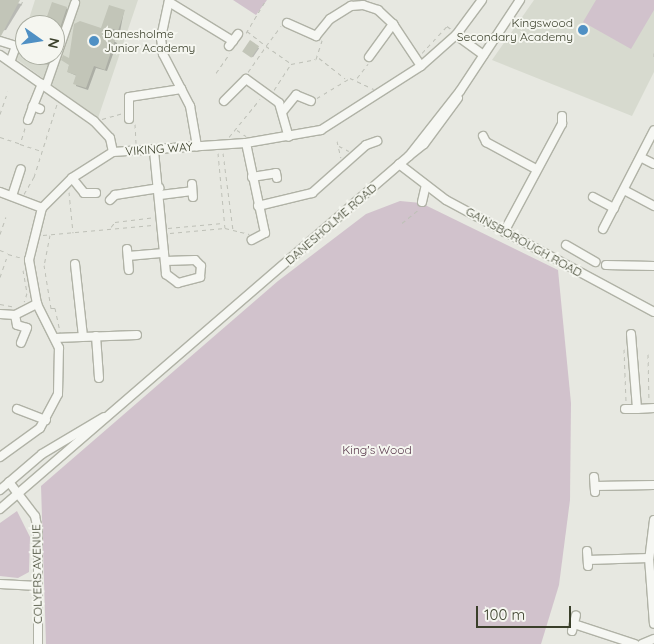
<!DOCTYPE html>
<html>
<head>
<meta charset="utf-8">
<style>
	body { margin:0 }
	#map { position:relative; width:654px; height:644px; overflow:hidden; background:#e7e8e1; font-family:Quicksand,sans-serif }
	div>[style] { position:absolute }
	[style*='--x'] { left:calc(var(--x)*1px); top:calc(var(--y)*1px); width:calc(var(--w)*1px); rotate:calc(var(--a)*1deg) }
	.built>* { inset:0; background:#d7dacf }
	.green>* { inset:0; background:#d1c2cc }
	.shadow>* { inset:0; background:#0003; transform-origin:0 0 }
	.building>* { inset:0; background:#c2c5b8; transform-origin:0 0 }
	.path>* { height:1px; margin-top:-0.5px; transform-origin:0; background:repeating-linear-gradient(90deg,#bec0b7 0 4px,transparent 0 8px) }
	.roads { filter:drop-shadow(1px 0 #b0b2a6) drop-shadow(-1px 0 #b0b2a6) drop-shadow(0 1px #b0b2a6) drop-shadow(0 -1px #b0b2a6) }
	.minor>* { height:8px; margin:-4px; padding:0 4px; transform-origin:4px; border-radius:4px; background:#f6f7f3 }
	.dots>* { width:14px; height:14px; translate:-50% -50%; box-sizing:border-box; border:2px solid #f5f6f0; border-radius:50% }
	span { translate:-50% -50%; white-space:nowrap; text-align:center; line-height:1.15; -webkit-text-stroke:4px #f5f6f0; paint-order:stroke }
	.poi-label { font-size:12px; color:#3a3f2a }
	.right { translate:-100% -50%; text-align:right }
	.left { translate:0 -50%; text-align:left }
	.street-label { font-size:12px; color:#3a3f2a }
	.park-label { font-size:12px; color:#59394c }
	.north { position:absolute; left:15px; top:15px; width:50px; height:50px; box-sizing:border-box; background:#f5f6f0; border:1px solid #aaada1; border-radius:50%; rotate:103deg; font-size:14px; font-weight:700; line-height:20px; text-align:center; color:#3a3f2a }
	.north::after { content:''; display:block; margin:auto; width:18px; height:22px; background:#4f90c4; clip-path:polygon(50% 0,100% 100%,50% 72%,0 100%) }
	.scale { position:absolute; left:476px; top:606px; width:95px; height:22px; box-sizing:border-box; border:2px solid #3a3f2a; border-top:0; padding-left:6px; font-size:15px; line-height:18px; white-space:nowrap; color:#3a3f2a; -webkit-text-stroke:4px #f5f6f0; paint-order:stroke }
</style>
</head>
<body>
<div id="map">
	<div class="built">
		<i style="clip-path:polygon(35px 0,138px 0,98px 118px,15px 58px,25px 29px,25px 55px,55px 55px,55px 25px,27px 25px)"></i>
		<i style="clip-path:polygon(534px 0,654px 0,654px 72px,632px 116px,492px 60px)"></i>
	</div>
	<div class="green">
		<i style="clip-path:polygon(233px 0,267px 0,256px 15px)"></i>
		<i style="clip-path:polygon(596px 0,654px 0,654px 10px,631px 49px,583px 22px)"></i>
		<i style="clip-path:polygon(400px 201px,421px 203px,558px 270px,571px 403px,570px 500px,559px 585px,541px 644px,46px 644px,41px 486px,278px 281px,366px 214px)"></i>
		<i style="clip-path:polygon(17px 511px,30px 537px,29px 572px,18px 578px,0 576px,0 523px)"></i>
	</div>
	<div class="shadow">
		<i style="clip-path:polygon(0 0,22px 4px,6px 30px,0 31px)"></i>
		<i style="clip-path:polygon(66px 8px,68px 10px,55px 49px,55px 25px,46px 25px)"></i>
		<i style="clip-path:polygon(124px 11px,120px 32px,115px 30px,112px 40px,117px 43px,107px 71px,96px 68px,88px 90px,76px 86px,77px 76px,68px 72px,75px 25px,102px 30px)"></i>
		<i style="left:250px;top:42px;width:11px;height:11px;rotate:34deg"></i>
		<i style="clip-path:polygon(38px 55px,53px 55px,49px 65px,40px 62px)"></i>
	</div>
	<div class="building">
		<i style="clip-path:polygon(0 0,20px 0,1px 36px,0 36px)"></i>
		<i style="clip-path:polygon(52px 2px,67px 7px,55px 43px,55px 25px,44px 25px)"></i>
		<i style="clip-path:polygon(109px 5px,125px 10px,118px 31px,113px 29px,110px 38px,115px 40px,105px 70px,94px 66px,86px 88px,73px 84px,76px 75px,67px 72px,69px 65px,61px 60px,63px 55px,69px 58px,74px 24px,80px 21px,101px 28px)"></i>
		<i style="left:250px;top:40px;width:11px;height:14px;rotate:34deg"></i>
		<i style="clip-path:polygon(38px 55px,50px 55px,47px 63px,37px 60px)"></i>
	</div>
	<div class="path">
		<i style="--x:21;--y:5;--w:5;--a:-68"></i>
		<i style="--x:247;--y:31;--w:24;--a:38"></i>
		<i style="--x:266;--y:46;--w:25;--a:-53"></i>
		<i style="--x:246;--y:33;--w:39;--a:-59"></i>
		<i style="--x:422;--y:53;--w:37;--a:-47"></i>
		<i style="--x:447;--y:26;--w:5;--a:37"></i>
		<i style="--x:654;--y:53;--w:5;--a:90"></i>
		<i style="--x:319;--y:58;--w:33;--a:38"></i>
		<i style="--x:248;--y:72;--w:32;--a:-55"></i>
		<i style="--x:266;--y:46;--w:29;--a:35"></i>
		<i style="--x:216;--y:73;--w:24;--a:-55"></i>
		<i style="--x:357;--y:78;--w:18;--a:-52"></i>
		<i style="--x:274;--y:90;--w:31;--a:-57"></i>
		<i style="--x:291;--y:64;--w:25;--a:-11"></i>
		<i style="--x:316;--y:59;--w:20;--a:-72"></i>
		<i style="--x:317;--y:98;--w:39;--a:-31"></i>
		<i style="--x:350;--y:78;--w:26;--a:25"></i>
		<i style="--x:0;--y:114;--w:24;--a:-71"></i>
		<i style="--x:102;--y:119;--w:22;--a:-16"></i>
		<i style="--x:135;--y:124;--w:19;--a:87"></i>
		<i style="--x:25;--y:128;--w:17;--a:107"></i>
		<i style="--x:20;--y:144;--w:23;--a:18"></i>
		<i style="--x:237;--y:130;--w:11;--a:34"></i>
		<i style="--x:0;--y:137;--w:20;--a:18"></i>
		<i style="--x:229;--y:137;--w:49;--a:-50.8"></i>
		<i style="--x:337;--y:141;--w:17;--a:77"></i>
		<i style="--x:339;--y:146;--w:11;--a:27"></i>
		<i style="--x:218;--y:153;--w:75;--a:84.7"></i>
		<i style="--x:223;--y:153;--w:78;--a:82.6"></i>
		<i style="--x:69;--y:192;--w:41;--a:84.4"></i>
		<i style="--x:24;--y:194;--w:20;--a:-60"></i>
		<i style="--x:34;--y:177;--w:77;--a:-72.5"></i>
		<i style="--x:402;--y:223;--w:22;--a:-39"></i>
		<i style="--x:111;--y:227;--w:6;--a:-51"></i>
		<i style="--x:115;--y:222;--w:39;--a:-7"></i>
		<i style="--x:168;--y:228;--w:55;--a:-5.2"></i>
		<i style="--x:170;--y:233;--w:55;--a:-5.2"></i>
		<i style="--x:225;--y:228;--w:25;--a:14"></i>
		<i style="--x:0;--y:234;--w:18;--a:-71"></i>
		<i style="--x:43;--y:235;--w:110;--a:-5.2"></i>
		<i style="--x:50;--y:235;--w:31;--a:101"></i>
		<i style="--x:44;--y:265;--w:44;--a:80.8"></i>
		<i style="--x:51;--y:308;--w:4;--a:0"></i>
		<i style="--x:55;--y:308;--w:25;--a:78"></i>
		<i style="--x:0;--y:250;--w:8;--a:23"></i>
		<i style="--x:23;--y:270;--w:23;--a:80"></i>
		<i style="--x:27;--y:293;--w:9;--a:108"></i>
		<i style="--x:0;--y:277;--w:24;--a:-71"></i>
		<i style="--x:8;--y:254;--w:15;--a:16"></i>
		<i style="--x:0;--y:304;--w:16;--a:11"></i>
		<i style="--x:624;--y:349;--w:52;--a:87.8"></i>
		<i style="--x:648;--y:354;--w:46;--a:88.8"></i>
	</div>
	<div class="roads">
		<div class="minor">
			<i style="--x:169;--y:0;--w:39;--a:102"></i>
			<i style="--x:161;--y:38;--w:16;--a:83"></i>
			<i style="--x:163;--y:54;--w:59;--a:62.6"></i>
			<i style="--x:190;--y:106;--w:41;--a:80.1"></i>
			<i style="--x:482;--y:0;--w:44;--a:126.6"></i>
			<i style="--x:456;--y:35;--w:34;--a:36"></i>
			<i style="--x:169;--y:2;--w:75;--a:31.4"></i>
			<i style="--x:287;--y:23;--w:32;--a:24"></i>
			<i style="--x:316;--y:36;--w:22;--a:-51"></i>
			<i style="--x:330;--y:19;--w:25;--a:-32"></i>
			<i style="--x:351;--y:6;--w:12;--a:-5"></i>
			<i style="--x:363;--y:5;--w:16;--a:18"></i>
			<i style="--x:378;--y:10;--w:21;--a:43"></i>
			<i style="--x:393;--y:24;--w:50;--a:56.3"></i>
			<i style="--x:0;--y:41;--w:17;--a:17"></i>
			<i style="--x:16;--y:46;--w:15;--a:110"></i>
			<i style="--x:229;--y:46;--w:15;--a:-53"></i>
			<i style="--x:0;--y:55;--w:115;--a:35.1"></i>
			<i style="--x:94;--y:121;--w:23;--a:47"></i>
			<i style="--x:110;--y:138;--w:14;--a:78"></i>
			<i style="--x:369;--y:57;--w:41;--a:-54"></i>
			<i style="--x:46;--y:86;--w:88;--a:-70.7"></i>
			<i style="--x:224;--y:101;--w:31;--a:-45"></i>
			<i style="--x:246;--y:79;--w:41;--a:36"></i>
			<i style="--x:279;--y:103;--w:35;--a:74"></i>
			<i style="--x:40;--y:109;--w:8;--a:-157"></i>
			<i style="--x:33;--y:106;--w:24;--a:-68"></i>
			<i style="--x:283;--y:111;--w:21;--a:-51"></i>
			<i style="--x:296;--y:95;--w:16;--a:22"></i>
			<i style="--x:129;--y:119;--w:22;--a:-90"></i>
			<i style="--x:129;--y:97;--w:53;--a:-8.7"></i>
			<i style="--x:28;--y:120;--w:15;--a:-70"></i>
			<i style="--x:483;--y:136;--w:7;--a:63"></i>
			<i style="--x:486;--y:142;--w:57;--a:28.4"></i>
			<i style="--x:246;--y:143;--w:92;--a:78.1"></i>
			<i style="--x:265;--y:233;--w:15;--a:152"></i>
			<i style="--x:154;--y:151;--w:124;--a:84.4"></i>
			<i style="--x:166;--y:274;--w:15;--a:37"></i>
			<i style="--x:178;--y:283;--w:23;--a:-15"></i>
			<i style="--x:200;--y:277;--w:11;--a:-85"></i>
			<i style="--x:201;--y:266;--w:8;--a:-135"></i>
			<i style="--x:195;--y:260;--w:29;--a:178"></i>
			<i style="--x:409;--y:156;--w:19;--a:-39"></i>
			<i style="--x:424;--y:144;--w:57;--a:-53.5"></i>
			<i style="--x:642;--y:158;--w:13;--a:27"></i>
			<i style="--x:399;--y:164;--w:59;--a:37.5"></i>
			<i style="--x:446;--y:200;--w:236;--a:28.3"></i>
			<i style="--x:252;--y:177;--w:24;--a:-9"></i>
			<i style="--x:276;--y:173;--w:5;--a:79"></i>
			<i style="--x:72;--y:178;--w:19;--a:51"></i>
			<i style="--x:84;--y:193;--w:12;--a:0"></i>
			<i style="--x:192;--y:184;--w:13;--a:86"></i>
			<i style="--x:624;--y:190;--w:34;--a:28"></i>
			<i style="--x:0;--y:192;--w:45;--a:20.9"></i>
			<i style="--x:160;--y:195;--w:32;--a:-7"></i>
			<i style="--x:12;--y:196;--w:28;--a:-72"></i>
			<i style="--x:593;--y:197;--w:24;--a:28"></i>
			<i style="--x:110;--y:200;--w:7;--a:-45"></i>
			<i style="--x:115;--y:195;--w:45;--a:-9"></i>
			<i style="--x:422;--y:202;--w:17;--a:-77"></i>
			<i style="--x:258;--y:206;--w:56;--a:-13.5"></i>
			<i style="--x:312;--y:193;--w:72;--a:-41.6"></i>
			<i style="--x:366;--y:145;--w:12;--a:-20"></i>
			<i style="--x:603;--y:229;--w:111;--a:-62.7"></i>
			<i style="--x:504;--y:232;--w:123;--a:-61.8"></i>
			<i style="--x:562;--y:124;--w:8;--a:-90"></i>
			<i style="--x:566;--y:245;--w:34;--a:30"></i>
			<i style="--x:127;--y:249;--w:21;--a:85"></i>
			<i style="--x:128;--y:256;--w:36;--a:-5"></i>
			<i style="--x:75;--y:264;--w:73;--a:83.7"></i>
			<i style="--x:606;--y:265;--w:48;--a:1.2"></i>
			<i style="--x:0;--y:314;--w:15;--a:4"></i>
			<i style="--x:15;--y:315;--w:25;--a:-27"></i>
			<i style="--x:15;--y:315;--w:10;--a:79"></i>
			<i style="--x:17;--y:325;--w:10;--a:17"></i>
			<i style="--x:27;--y:328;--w:16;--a:112"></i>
			<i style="--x:631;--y:334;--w:75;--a:85.4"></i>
			<i style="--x:637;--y:409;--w:17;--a:-3"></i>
			<i style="--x:96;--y:336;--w:42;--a:85.9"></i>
			<i style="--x:55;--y:338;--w:82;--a:-2.1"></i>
			<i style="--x:17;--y:409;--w:31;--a:21"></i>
			<i style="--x:625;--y:409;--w:12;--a:0"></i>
			<i style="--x:0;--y:457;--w:49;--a:-35.9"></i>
			<i style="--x:40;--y:428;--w:38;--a:-62"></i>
			<i style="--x:58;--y:394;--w:46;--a:-88.8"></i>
			<i style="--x:59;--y:348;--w:49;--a:-116.6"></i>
			<i style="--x:37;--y:304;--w:45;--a:-100.3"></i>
			<i style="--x:29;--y:260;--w:54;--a:-76"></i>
			<i style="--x:42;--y:208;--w:42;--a:-45"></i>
			<i style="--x:72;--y:178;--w:49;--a:-32.4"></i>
			<i style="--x:113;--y:152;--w:133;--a:-3.9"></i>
			<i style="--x:246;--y:143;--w:76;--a:-9.8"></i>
			<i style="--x:321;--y:130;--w:119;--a:-32.6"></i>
			<i style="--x:421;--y:66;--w:47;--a:-41.5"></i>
			<i style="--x:594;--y:477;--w:15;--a:86"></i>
			<i style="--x:9;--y:482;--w:43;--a:52.6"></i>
			<i style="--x:35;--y:516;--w:14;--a:78"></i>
			<i style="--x:38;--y:530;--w:114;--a:90"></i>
			<i style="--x:595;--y:486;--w:59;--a:-1"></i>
			<i style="--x:0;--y:490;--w:55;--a:-40.6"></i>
			<i style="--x:42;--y:454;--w:72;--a:-30.8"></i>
			<i style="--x:0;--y:509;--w:540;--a:-40.8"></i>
			<i style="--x:409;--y:156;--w:83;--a:-51.9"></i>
			<i style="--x:460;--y:91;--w:109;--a:-56.6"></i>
			<i style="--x:654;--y:520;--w:38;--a:97"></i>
			<i style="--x:649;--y:558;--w:66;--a:85.7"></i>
			<i style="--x:587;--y:551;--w:15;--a:86"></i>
			<i style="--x:588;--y:560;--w:61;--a:-1.9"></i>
			<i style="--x:0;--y:584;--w:38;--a:3"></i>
			<i style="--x:574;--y:624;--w:64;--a:18.2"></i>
			<i style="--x:572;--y:631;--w:16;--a:-76"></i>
			<i style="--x:642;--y:644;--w:13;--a:-23"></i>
		</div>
	</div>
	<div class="dots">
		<i style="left:583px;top:30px;background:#4f90c4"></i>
		<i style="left:94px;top:41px;background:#4f90c4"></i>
	</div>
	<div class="poi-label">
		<span class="right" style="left:573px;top:30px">Kingswood<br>Secondary Academy</span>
		<span class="left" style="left:104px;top:41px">Danesholme<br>Junior Academy</span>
	</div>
	<div class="street-label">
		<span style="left:159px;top:149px;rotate:-4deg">VIKING WAY</span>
		<span style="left:331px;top:224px;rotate:-41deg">DANESHOLME ROAD</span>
		<span style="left:524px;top:242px;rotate:29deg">GAINSBOROUGH ROAD</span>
		<span style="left:37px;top:574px;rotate:-91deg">COLYERS AVENUE</span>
	</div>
	<div class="park-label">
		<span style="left:377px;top:450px">King's Wood</span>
	</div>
	<div class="north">N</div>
	<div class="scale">100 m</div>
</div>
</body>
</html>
